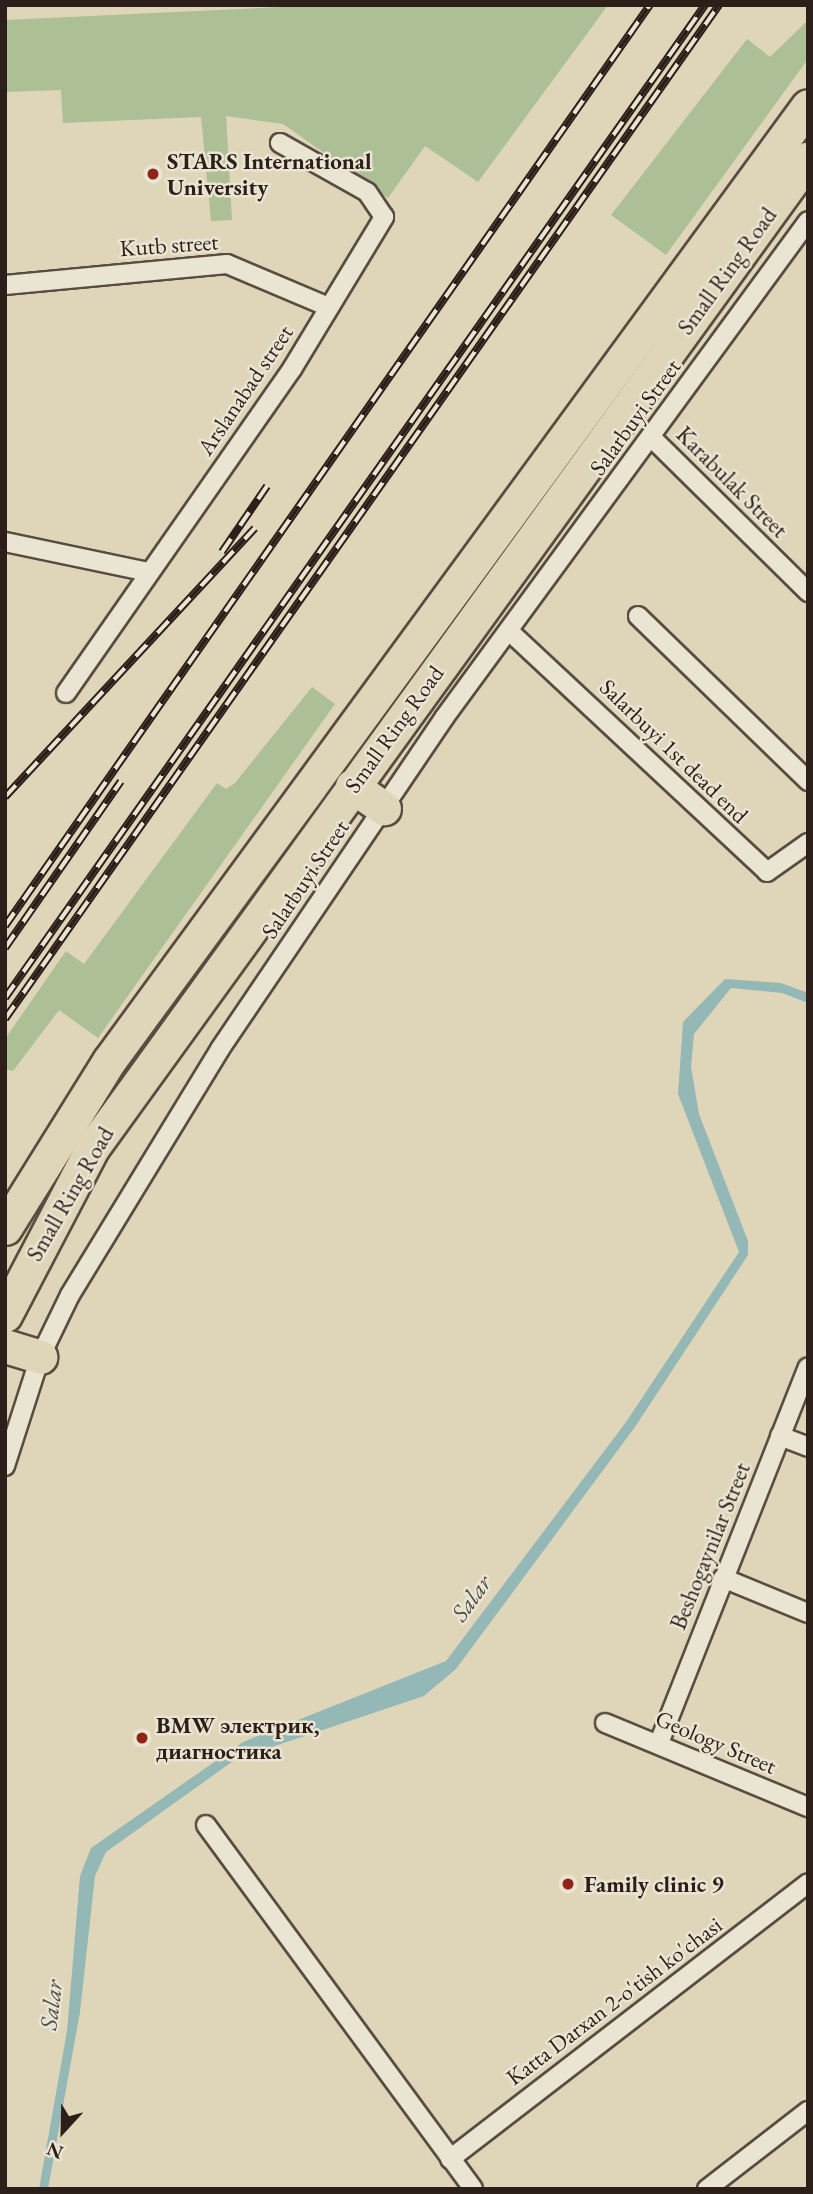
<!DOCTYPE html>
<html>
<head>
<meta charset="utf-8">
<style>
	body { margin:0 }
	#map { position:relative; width:813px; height:2194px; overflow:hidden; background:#dfd6ba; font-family:"EB Garamond",serif }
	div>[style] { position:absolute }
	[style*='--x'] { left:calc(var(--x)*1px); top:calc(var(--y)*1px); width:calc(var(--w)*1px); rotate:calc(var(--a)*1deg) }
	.green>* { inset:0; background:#adbf94 }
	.water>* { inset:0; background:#94b8b5 }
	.roads { filter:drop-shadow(2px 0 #594c40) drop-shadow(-2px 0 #594c40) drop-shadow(0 2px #594c40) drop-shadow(0 -2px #594c40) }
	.street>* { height:18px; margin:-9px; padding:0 9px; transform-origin:9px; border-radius:9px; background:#eae4d2 }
	.highway>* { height:33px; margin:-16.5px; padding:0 16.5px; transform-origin:16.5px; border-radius:16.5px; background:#dfd6ba }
	.rail>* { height:8px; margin-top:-4px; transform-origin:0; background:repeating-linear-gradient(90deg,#eae4d2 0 16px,#2c1e18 0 32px); box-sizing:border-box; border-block:2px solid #2c1e18 }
	.dots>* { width:19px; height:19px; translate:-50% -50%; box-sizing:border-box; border:4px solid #eae4d2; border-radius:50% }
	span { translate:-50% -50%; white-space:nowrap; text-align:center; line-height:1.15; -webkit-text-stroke:5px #eae4d2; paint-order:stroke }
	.poi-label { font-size:23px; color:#2c1e18; font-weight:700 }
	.left { translate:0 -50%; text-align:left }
	.street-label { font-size:23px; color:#2c1e18 }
	.water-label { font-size:24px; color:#4b4c47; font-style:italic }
	.frame { position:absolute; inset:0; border:7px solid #2c1e18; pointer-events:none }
	.north { position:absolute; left:28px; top:2096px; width:70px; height:70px; -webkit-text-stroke:5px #eae4d2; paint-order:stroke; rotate:202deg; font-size:19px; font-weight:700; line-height:28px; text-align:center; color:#2c1e18 }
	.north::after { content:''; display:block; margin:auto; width:24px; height:32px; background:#2c1e18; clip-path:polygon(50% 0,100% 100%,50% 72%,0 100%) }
</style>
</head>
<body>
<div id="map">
	<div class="green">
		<i style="clip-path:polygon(323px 5px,608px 5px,478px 182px,425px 146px,388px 198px,283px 124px,226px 116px,232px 220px,211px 221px,201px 117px,63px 123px,61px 90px,5px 92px,5px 20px)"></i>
		<i style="clip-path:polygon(808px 20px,808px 59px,666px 255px,611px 215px,747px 39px,770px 57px)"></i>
		<i style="clip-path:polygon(312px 687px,335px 704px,98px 1038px,59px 1010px,13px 1071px,5px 1069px,5px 1039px,66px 951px,84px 964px,217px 783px,226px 789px,235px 783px)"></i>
	</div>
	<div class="water">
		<i style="clip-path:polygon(725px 979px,781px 983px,808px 993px,808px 1003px,782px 993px,731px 988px,694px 1034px,691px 1067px,699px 1114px,748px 1241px,748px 1255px,635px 1427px,456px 1669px,424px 1696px,236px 1759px,106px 1852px,95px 1876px,80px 2012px,48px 2189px,39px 2189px,67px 2031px,80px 1876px,91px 1848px,243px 1742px,446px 1661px,626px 1422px,739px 1252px,678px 1094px,683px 1022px)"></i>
	</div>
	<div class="roads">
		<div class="street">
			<i style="--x:5;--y:285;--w:223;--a:-5.4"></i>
			<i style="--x:227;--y:264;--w:111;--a:22.9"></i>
			<i style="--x:651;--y:437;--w:221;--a:44.6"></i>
			<i style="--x:5;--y:542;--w:146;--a:11.8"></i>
			<i style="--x:638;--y:616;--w:237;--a:44.1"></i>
			<i style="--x:509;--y:631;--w:353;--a:43"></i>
			<i style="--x:767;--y:872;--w:50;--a:-35.3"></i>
			<i style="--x:66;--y:693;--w:395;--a:-55.1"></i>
			<i style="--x:292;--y:369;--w:178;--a:-58.8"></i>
			<i style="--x:384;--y:217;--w:30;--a:-124"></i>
			<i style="--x:367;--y:192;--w:100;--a:-150.6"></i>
			<i style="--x:780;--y:1436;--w:30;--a:21"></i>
			<i style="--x:5;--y:1466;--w:114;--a:-72.2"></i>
			<i style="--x:40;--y:1357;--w:69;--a:-64.2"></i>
			<i style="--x:70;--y:1295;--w:288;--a:-58.6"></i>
			<i style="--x:220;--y:1049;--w:400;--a:-55.9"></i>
			<i style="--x:444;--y:718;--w:616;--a:-53.78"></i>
			<i style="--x:723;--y:1578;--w:92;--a:22.4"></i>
			<i style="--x:605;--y:1723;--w:220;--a:22.5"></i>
			<i style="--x:659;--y:1743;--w:404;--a:-68.4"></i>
			<i style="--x:206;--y:1825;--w:451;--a:53.7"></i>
			<i style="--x:450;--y:2159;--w:452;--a:-37.6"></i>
			<i style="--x:707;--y:2189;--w:128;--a:-37.7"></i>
		</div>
		<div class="highway">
			<i style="--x:352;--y:786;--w:39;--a:35"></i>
			<i style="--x:5;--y:1228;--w:197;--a:-58.1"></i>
			<i style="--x:109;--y:1061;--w:1183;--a:-53.8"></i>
			<i style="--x:5;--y:1315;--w:190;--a:-62.4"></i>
			<i style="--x:93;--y:1147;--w:1220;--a:-54.11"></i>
			<i style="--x:5;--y:1346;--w:37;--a:17"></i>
		</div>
	</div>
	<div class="rail">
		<i style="--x:222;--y:552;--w:80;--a:-55.7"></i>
		<i style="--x:5;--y:797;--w:367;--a:-47.1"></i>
		<i style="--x:5;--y:926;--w:1124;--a:-55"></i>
		<i style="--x:5;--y:948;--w:203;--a:-55.2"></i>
		<i style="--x:5;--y:998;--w:1215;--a:-54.82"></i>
		<i style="--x:5;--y:1019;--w:1240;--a:-54.85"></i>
	</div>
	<div class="dots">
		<i style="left:153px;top:174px;background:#8f2418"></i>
		<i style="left:142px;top:1738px;background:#8f2418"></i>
		<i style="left:568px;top:1884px;background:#8f2418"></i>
	</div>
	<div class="poi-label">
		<span class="left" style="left:167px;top:174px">STARS International<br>University</span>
		<span class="left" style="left:156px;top:1738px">BMW электрик,<br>диагностика</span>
		<span class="left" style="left:584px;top:1884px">Family clinic 9</span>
	</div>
	<div class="street-label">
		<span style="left:169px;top:245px;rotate:-4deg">Kutb street</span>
		<span style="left:727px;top:271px;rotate:-54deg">Small Ring Road</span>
		<span style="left:245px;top:390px;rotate:-56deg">Arslanabad street</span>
		<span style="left:635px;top:417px;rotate:-54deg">Salarbuyi Street</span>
		<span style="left:732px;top:482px;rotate:45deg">Karabulak Street</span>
		<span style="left:394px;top:729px;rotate:-54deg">Small Ring Road</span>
		<span style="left:674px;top:751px;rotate:44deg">Salarbuyi 1st dead end</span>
		<span style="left:305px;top:879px;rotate:-56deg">Salarbuyi Street</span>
		<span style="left:70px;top:1194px;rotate:-60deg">Small Ring Road</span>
		<span style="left:710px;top:1546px;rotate:-68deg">Beshogaynilar Street</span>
		<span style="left:716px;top:1742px;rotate:23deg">Geology Street</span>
		<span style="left:614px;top:2001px;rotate:-37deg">Katta Darxan 2-o'tish ko'chasi</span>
	</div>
	<div class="water-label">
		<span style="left:471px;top:1598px;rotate:-54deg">Salar</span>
		<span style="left:51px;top:2005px;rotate:-83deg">Salar</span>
	</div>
	<div class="frame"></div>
	<div class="north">N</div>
</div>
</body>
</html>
